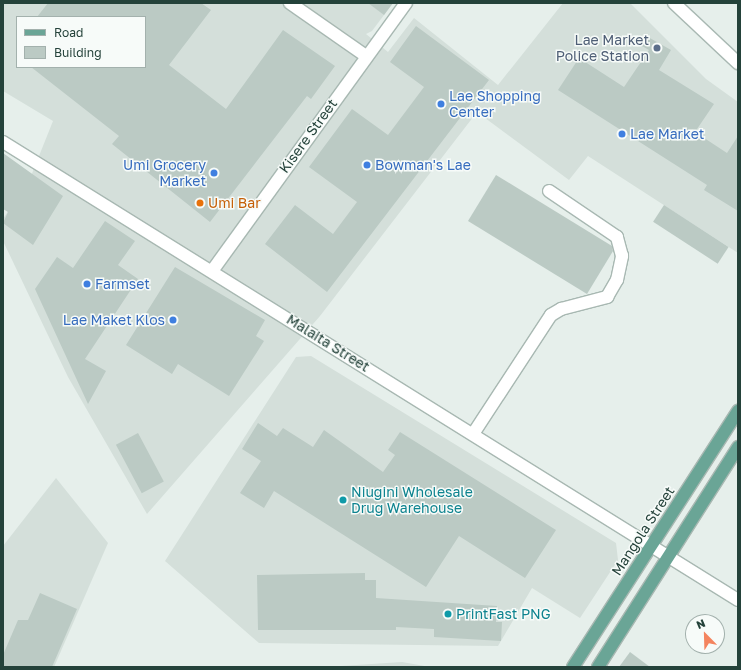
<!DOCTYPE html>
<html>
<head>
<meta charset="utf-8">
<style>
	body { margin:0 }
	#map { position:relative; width:741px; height:670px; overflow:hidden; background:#e6efeb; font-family:"Golos Text",sans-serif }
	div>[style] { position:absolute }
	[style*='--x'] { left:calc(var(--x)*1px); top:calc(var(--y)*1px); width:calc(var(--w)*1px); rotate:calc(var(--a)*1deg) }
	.built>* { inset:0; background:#d4dfda }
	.building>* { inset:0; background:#bbcac4; transform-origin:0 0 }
	.roads { filter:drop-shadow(1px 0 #a8b8b2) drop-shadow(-1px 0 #a8b8b2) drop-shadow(0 1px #a8b8b2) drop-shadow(0 -1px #a8b8b2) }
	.minor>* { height:12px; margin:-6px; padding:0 6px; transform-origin:6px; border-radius:6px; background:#fff }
	.major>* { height:12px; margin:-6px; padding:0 6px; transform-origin:6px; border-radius:6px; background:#6aa596 }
	.dots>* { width:11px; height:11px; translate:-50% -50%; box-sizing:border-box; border:2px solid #f7fbf9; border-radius:50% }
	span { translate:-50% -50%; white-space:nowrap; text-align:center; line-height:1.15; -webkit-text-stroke:3px #f7fbf9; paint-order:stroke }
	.service-label { font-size:14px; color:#4e5e75 }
	.right { translate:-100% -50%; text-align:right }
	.shop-label { font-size:14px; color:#366cbe }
	.left { translate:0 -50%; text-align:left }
	.street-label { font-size:14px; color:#24423a }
	.food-label { font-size:14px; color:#c56008 }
	.culture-label { font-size:14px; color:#0d838f }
	.frame { position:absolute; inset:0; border:4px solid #24423a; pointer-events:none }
	.legend { position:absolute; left:16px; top:16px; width:130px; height:52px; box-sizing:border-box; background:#f7fbf9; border:1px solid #a3b1ad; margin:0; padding:5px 7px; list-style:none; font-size:12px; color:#24423a }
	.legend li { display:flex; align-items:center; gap:8px; height:20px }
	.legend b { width:20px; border:1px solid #a3b1ad }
	.north { position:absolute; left:685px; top:614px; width:40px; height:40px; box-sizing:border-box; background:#f7fbf9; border:1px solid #a3b1ad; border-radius:50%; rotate:337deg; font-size:11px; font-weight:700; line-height:16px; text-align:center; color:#24423a }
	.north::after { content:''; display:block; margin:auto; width:14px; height:18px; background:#f4845f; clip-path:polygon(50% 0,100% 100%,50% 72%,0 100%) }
</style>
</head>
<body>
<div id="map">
	<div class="built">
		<i style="clip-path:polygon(evenodd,3px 3px,393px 3px,372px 31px,366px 34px,388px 52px,414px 18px,498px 85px,563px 3px,630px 3px,706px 79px,738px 102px,738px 253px,588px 156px,569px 180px,477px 112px,320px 316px,147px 514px,68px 377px,3px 241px,3px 219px,31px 176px,53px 121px,3px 91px,3px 3px,17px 17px,145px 17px,145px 67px,17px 67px,17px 17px)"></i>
		<i style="clip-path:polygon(311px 356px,616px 543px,618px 560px,580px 618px,532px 588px,498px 646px,259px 643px,165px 561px,296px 357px)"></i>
		<i style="clip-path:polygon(56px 478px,108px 543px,54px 667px,3px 667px,3px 546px)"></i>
		<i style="clip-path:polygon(402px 662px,430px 667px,335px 667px,341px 666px)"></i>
	</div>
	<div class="building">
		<i style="clip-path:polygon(48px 3px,201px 3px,211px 10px,169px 65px,226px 109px,283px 30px,335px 66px,311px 99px,307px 96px,210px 222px,112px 144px,119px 136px,31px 67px,145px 67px,145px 17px,37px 17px)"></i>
		<i style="clip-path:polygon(368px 3px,393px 3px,384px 15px)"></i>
		<i style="clip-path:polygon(416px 26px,489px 80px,327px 292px,265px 244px,295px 205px,333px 234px,357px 202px,309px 167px,352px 109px,388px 135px,424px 87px,390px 62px)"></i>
		<i style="clip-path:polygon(648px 37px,671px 50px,659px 70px,714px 104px,695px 132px,727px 153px,738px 136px,738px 211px,704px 190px,707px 185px,558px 90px,579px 58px,624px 87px,649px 50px,642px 46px)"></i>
		<i style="clip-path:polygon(3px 153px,63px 196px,33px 245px,3px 223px,8px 212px,3px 209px)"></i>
		<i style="clip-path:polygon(496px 175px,612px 246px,613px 251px,587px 294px,468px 221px)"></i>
		<i style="left:664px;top:205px;width:77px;height:20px;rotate:33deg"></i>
		<i style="clip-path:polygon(105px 221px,135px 241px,118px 265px,138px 279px,85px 359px,106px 371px,88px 404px,35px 289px,57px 257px,73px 268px)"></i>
		<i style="clip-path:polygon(175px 267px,265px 320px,256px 336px,264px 341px,229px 396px,178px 364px,172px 374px,126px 345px)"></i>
		<i style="clip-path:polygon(258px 423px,277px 436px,283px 428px,313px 447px,324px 430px,383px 472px,395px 455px,388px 450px,400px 432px,556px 530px,525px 578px,459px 536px,426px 587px,274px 491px,264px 508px,240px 493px,261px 461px,242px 449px)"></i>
		<i style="left:138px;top:433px;width:55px;height:25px;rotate:62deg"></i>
		<i style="clip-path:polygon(365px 573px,365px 580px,376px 580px,376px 598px,497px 606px,496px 622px,502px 622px,501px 641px,434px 637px,434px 629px,396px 627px,396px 630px,258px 630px,257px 575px)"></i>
		<i style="clip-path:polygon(40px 593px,77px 609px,52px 667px,3px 667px,3px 655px,18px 620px,28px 620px)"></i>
		<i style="clip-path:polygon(630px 652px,650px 667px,619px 667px)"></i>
	</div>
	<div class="roads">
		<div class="minor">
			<i style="--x:290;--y:3;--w:93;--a:34.9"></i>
			<i style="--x:674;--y:3;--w:88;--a:43.2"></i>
			<i style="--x:3;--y:142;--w:866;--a:31.93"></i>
			<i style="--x:212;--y:271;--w:331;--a:-54.1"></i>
			<i style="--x:473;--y:434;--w:142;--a:-56.8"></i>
			<i style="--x:551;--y:315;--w:12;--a:-31"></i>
			<i style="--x:561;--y:309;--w:48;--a:-14.6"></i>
			<i style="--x:607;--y:297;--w:20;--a:-60"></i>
			<i style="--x:617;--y:280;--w:25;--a:-78"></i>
			<i style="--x:622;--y:256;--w:20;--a:-105"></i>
			<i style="--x:617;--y:237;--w:82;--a:-145.9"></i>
		</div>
		<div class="major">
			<i style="--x:573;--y:667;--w:305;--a:-57.2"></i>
			<i style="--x:598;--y:667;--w:261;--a:-57.5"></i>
		</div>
	</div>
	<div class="dots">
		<i style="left:657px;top:48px;background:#5c6f8a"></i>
		<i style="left:441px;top:104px;background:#3f7fe0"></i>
		<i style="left:622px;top:134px;background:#3f7fe0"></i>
		<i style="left:367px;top:165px;background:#3f7fe0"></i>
		<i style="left:214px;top:173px;background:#3f7fe0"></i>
		<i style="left:200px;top:203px;background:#e8710a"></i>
		<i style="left:87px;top:284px;background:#3f7fe0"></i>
		<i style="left:173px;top:320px;background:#3f7fe0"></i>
		<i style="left:343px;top:500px;background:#0f9aa8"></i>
		<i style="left:448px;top:614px;background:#0f9aa8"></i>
	</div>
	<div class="service-label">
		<span class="right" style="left:649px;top:48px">Lae Market<br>Police Station</span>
	</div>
	<div class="shop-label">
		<span class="left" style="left:449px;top:104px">Lae Shopping<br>Center</span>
		<span class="left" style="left:630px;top:134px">Lae Market</span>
		<span class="right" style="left:206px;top:173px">Umi Grocery<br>Market</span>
		<span class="left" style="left:375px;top:165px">Bowman's Lae</span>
		<span class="left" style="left:95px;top:284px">Farmset</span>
		<span class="right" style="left:165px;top:320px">Lae Maket Klos</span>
	</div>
	<div class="street-label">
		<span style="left:308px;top:136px;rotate:-54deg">Kisere Street</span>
		<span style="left:328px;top:343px;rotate:32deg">Malaita Street</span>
		<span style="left:643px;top:531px;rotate:-57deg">Mangola Street</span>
	</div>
	<div class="food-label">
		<span class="left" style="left:208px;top:203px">Umi Bar</span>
	</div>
	<div class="culture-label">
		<span class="left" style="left:351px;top:500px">Niugini Wholesale<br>Drug Warehouse</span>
		<span class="left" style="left:456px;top:614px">PrintFast PNG</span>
	</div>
	<div class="frame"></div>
	<ul class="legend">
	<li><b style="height:5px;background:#6aa596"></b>Road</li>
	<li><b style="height:11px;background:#bbcac4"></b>Building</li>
	</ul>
	<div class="north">N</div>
</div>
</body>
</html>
